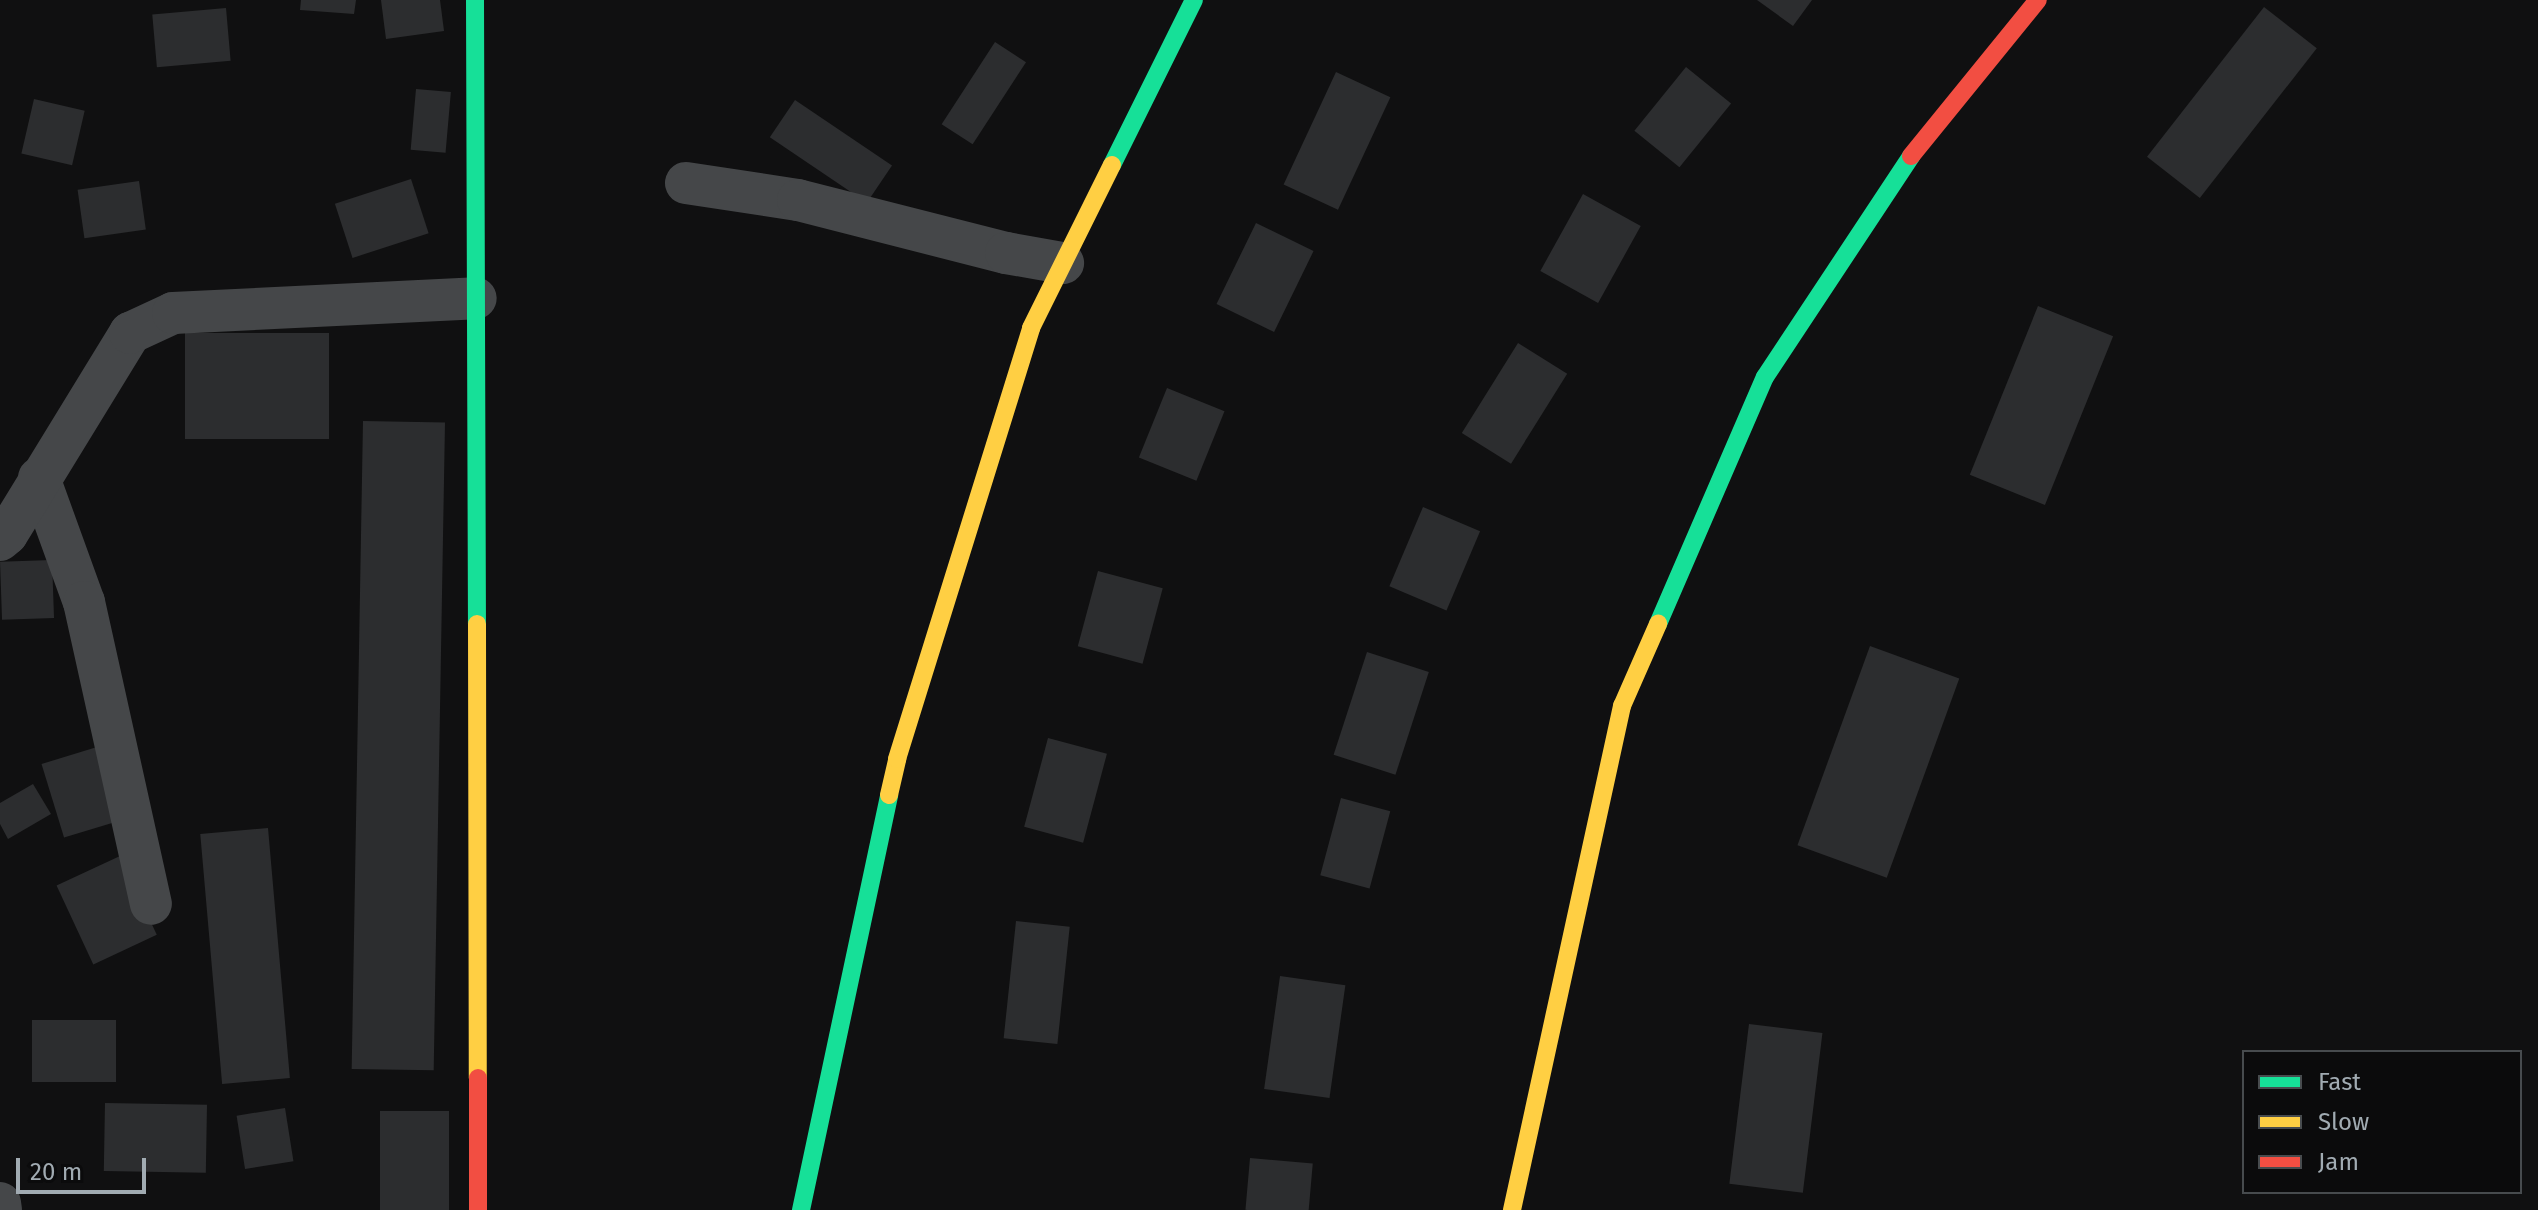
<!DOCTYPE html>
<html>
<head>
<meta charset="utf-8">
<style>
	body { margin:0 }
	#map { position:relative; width:2538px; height:1210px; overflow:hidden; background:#101011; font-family:"Fira Sans",sans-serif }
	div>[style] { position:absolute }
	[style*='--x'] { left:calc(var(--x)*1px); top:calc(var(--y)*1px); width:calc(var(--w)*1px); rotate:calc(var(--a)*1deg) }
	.building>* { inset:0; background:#2c2d2f; transform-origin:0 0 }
	.street>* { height:42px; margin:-21px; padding:0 21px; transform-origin:21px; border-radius:21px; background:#454749 }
	.fast>* { height:18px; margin:-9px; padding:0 9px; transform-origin:9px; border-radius:9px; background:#16e098 }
	.slow>* { height:18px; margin:-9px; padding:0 9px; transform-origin:9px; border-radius:9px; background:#ffcf43 }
	.jam>* { height:18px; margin:-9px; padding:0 9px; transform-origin:9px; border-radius:9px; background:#f24e42 }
	span { translate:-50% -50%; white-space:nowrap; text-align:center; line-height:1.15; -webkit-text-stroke:6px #0b0b0c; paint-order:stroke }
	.legend { position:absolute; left:2242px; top:1050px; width:280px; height:144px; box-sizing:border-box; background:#0b0b0c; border:2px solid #474b4e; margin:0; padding:10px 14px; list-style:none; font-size:24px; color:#a1abb2 }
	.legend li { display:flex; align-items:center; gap:16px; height:40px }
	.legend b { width:40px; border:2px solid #474b4e }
	.scale { position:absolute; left:16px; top:1158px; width:130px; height:36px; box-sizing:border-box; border:4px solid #a1abb2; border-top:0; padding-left:10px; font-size:24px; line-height:28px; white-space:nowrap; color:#a1abb2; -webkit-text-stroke:6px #0b0b0c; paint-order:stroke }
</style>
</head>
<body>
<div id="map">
	<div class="building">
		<i style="clip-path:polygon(301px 0,356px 0,354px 14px,300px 10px)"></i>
		<i style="clip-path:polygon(381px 0,440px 0,444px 31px,386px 39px)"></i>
		<i style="clip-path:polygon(1757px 0,1812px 0,1793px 26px)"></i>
		<i style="left:2264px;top:7px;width:67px;height:190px;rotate:38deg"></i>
		<i style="left:226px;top:8px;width:53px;height:74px;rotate:85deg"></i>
		<i style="left:995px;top:42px;width:37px;height:98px;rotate:33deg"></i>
		<i style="left:1686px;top:67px;width:58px;height:82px;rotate:39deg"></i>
		<i style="left:1336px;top:72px;width:60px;height:124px;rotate:25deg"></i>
		<i style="left:416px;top:89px;width:35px;height:61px;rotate:5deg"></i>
		<i style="left:34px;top:99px;width:52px;height:56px;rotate:13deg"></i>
		<i style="left:795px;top:100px;width:117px;height:45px;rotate:34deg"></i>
		<i style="left:411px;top:179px;width:57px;height:80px;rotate:72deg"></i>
		<i style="left:139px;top:181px;width:49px;height:62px;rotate:82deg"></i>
		<i style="left:1583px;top:194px;width:66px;height:88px;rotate:29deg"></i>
		<i style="left:1256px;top:223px;width:64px;height:90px;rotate:26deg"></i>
		<i style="left:2038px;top:306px;width:81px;height:182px;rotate:22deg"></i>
		<i style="left:185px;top:333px;width:144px;height:106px"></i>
		<i style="left:1518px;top:343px;width:58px;height:106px;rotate:32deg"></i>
		<i style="left:1167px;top:388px;width:62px;height:75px;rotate:22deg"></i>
		<i style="left:363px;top:421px;width:82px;height:648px;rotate:1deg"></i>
		<i style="left:1423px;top:507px;width:62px;height:86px;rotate:23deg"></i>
		<i style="left:52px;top:560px;width:58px;height:52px;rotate:88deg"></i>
		<i style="left:1098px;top:571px;width:67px;height:78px;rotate:15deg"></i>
		<i style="left:1870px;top:646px;width:95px;height:212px;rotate:20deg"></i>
		<i style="left:1367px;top:652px;width:65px;height:108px;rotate:18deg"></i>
		<i style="left:1048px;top:738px;width:61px;height:92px;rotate:15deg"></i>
		<i style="left:97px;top:747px;width:77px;height:58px;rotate:73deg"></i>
		<i style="clip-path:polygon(33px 784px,51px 814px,8px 839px,0 824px,0 803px)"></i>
		<i style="left:1341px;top:798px;width:51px;height:80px;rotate:15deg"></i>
		<i style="left:268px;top:828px;width:251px;height:68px;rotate:85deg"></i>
		<i style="left:120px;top:856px;width:87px;height:70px;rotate:65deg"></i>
		<i style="left:1016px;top:921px;width:54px;height:118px;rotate:6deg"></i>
		<i style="left:1280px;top:976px;width:66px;height:114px;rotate:8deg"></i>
		<i style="left:32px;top:1020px;width:84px;height:62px"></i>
		<i style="left:1749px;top:1024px;width:74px;height:161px;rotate:7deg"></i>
		<i style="left:105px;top:1103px;width:102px;height:68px;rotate:1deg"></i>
		<i style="left:285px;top:1108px;width:54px;height:49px;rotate:81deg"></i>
		<i style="left:380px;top:1111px;width:69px;height:99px"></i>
		<i style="left:1250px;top:1158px;width:63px;height:52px;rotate:5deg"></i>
	</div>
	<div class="street">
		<i style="--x:686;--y:183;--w:113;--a:8.6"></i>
		<i style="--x:798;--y:200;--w:215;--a:14.3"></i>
		<i style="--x:1006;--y:253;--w:58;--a:10"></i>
		<i style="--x:39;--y:478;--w:132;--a:70.1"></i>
		<i style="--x:84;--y:602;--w:309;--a:77.5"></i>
		<i style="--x:0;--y:540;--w:9;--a:-41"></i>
		<i style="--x:7;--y:534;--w:236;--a:-58.5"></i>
		<i style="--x:130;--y:333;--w:47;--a:-24.9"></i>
		<i style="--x:173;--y:313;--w:303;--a:-2.8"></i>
		<i style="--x:0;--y:1203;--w:7;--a:82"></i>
	</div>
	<div class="fast">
		<i style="--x:475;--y:0;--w:624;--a:89.82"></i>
		<i style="--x:1112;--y:165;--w:184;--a:-63.6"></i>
		<i style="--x:1658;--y:624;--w:269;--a:-66.6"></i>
		<i style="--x:1765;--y:377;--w:265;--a:-56.5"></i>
		<i style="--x:801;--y:1210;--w:424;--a:-78"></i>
	</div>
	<div class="slow">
		<i style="--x:477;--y:624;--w:454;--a:89.9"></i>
		<i style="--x:889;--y:795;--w:37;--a:-77"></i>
		<i style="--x:897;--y:759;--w:451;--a:-72.7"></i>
		<i style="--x:1031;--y:328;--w:182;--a:-63.6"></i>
		<i style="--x:1512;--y:1210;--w:516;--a:-77.69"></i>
		<i style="--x:1622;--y:706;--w:90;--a:-66.3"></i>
	</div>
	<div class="jam">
		<i style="--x:1911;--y:156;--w:201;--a:-50.9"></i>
		<i style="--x:478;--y:1078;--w:132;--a:90"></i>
	</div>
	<ul class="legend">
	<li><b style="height:10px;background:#16e098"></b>Fast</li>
	<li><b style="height:10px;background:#ffcf43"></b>Slow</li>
	<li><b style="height:10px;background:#f24e42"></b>Jam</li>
	</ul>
	<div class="scale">20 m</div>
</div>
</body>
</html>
